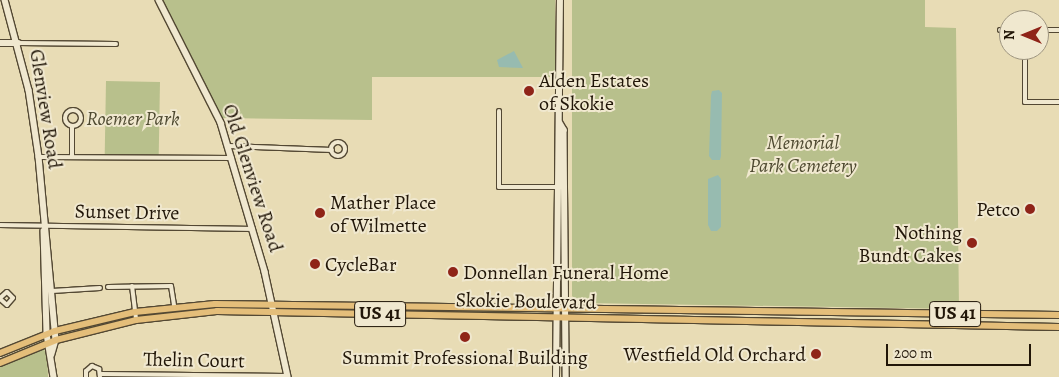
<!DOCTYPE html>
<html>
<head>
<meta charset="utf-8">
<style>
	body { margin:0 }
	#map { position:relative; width:1059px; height:377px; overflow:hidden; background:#e8dcb5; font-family:Alegreya,serif }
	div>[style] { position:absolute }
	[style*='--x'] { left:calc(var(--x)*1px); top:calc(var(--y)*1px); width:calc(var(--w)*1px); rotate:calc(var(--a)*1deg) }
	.green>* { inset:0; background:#b8c08c; transform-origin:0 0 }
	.water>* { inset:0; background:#97bbb0 }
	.roads { filter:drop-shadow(1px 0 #534833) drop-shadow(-1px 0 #534833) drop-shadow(0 1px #534833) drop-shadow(0 -1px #534833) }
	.street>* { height:4px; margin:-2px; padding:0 2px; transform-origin:2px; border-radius:2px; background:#f0e8cf }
	.street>.ring { margin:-2px; padding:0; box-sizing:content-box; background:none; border:4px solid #f0e8cf; border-radius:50% }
	.secondary>* { height:5.5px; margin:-2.75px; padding:0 2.75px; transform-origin:2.75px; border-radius:2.75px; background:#f0e8cf }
	.primary>* { height:6px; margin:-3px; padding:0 3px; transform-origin:3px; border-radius:3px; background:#e4be7a }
	.dots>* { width:14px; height:14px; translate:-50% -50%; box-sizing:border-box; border:2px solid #f0e8cf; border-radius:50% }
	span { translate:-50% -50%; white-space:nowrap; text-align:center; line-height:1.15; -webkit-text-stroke:4px #f0e8cf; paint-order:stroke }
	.shield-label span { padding:1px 4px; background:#f0e8cf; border:1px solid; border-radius:4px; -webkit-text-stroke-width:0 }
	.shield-label { font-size:19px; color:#211608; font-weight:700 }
	.poi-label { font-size:20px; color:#211608 }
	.left { translate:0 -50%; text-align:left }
	.right { translate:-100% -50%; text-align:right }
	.street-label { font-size:20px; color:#211608 }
	.park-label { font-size:20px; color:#4e4930; font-style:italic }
	.north { position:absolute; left:999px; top:10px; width:50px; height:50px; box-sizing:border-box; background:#f0e8cf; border:1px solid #9d947f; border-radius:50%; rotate:270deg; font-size:14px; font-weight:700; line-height:20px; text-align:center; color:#211608 }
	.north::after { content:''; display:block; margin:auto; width:18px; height:22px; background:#8f2418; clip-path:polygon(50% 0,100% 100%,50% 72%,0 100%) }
	.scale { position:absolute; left:886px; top:344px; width:145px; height:22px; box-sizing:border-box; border:2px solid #211608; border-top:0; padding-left:6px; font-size:15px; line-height:18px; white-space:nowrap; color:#211608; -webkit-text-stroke:4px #f0e8cf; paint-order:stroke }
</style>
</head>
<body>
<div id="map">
	<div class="green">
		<i style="clip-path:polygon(162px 0,555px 0,555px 74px,551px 77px,372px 77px,372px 120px,222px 118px)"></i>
		<i style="clip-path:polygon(572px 0,925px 0,925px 27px,956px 28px,959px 309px,584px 303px,575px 299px,572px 296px)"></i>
		<i style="left:106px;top:81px;width:54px;height:74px;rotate:1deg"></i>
		<i style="clip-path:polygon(42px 349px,47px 352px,48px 377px,0 377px,0 365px)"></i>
	</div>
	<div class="water">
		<i style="clip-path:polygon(514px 51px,523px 68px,499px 67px,497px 60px)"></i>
		<i style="clip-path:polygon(719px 90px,722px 93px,721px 156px,720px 160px,712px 160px,709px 156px,711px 95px,712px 91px)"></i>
		<i style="clip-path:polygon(718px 175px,721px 179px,721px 227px,717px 231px,711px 231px,708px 225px,708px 179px)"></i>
	</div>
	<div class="roads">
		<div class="street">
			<i style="--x:1000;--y:30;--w:9;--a:0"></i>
			<i style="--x:1039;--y:30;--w:20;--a:0"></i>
			<i style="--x:18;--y:43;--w:98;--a:0.6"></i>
			<i style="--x:1025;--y:50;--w:52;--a:90"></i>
			<i style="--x:1025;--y:102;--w:34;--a:0"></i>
			<i class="ring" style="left:65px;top:110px;width:12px;height:12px"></i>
			<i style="--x:499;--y:111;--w:76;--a:90"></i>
			<i style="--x:499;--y:187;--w:66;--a:0"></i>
			<i class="ring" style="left:331px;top:142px;width:10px;height:10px"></i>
			<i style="--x:229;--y:146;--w:103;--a:2.2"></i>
			<i style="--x:39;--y:157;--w:193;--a:0.3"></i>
			<i style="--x:72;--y:157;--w:31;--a:-90"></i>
			<i style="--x:0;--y:225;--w:253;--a:0.9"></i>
			<i style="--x:132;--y:286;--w:34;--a:83"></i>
			<i style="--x:108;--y:287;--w:63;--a:-0.9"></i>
			<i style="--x:171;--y:286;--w:20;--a:81"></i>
			<i style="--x:52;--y:291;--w:48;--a:-3.6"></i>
			<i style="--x:0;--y:298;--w:9;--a:-41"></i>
			<i style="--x:7;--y:292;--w:8;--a:45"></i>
			<i style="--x:13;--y:298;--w:9;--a:131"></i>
			<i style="--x:7;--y:305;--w:9;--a:-139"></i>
			<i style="--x:101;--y:374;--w:186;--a:0.6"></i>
			<i style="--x:86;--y:377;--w:6;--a:-90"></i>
			<i style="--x:86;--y:371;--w:8;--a:-40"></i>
			<i style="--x:92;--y:366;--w:8;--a:23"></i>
			<i style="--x:99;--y:369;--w:8;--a:83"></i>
		</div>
		<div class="secondary">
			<i style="--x:5;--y:0;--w:93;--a:75.1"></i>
			<i style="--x:29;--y:90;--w:68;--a:81.5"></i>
			<i style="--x:39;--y:157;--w:184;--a:84.7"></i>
			<i style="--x:56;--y:340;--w:15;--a:106"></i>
			<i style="--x:159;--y:0;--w:138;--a:63.2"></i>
			<i style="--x:221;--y:123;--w:155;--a:73.5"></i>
			<i style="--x:265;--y:272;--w:107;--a:77.6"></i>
			<i style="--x:0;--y:43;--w:18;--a:0"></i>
			<i style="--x:560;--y:123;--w:8;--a:60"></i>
			<i style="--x:564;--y:130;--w:247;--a:89.5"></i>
			<i style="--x:44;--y:231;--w:103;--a:88.3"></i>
			<i style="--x:47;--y:334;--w:44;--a:80.8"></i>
			<i style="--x:556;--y:377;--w:377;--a:-89.4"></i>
		</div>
		<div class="primary">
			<i style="--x:0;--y:353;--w:59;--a:-21.8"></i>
			<i style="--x:55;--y:331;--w:82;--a:-13.4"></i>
			<i style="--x:135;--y:312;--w:80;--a:-5.7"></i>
			<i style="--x:215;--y:304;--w:844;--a:0.75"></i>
			<i style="--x:0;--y:363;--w:61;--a:-22.3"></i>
			<i style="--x:56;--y:340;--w:82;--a:-14"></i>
			<i style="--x:136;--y:320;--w:81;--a:-6.3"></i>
			<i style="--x:217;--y:311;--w:842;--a:1.09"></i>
		</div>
	</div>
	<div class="dots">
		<i style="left:529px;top:91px;background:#8f2418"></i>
		<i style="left:1030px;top:209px;background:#8f2418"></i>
		<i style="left:320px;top:213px;background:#8f2418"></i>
		<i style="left:972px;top:243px;background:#8f2418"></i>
		<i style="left:315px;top:264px;background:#8f2418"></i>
		<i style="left:453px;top:272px;background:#8f2418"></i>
		<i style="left:465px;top:337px;background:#8f2418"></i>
		<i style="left:816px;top:354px;background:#8f2418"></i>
	</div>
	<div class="shield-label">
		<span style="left:380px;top:314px">US 41</span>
		<span style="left:955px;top:314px">US 41</span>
	</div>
	<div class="poi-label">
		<span class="left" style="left:539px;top:92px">Alden Estates<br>of Skokie</span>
		<span class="left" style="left:330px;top:214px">Mather Place<br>of Wilmette</span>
		<span class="right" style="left:1020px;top:209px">Petco</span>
		<span class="right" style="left:962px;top:244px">Nothing<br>Bundt Cakes</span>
		<span class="left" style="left:325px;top:264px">CycleBar</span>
		<span class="left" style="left:463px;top:272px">Donnellan Funeral Home</span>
		<span class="right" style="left:806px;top:354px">Westfield Old Orchard</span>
		<span style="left:465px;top:357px">Summit Professional Building</span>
	</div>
	<div class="street-label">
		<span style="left:46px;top:109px;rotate:81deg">Glenview Road</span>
		<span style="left:253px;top:178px;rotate:72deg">Old Glenview Road</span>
		<span style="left:127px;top:212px;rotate:1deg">Sunset Drive</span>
		<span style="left:526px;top:301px;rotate:1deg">Skokie Boulevard</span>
		<span style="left:194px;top:360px;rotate:1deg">Thelin Court</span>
	</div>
	<div class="park-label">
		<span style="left:133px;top:118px">Roemer Park</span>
		<span style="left:803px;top:154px">Memorial<br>Park Cemetery</span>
	</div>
	<div class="north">N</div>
	<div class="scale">200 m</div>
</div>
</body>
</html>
